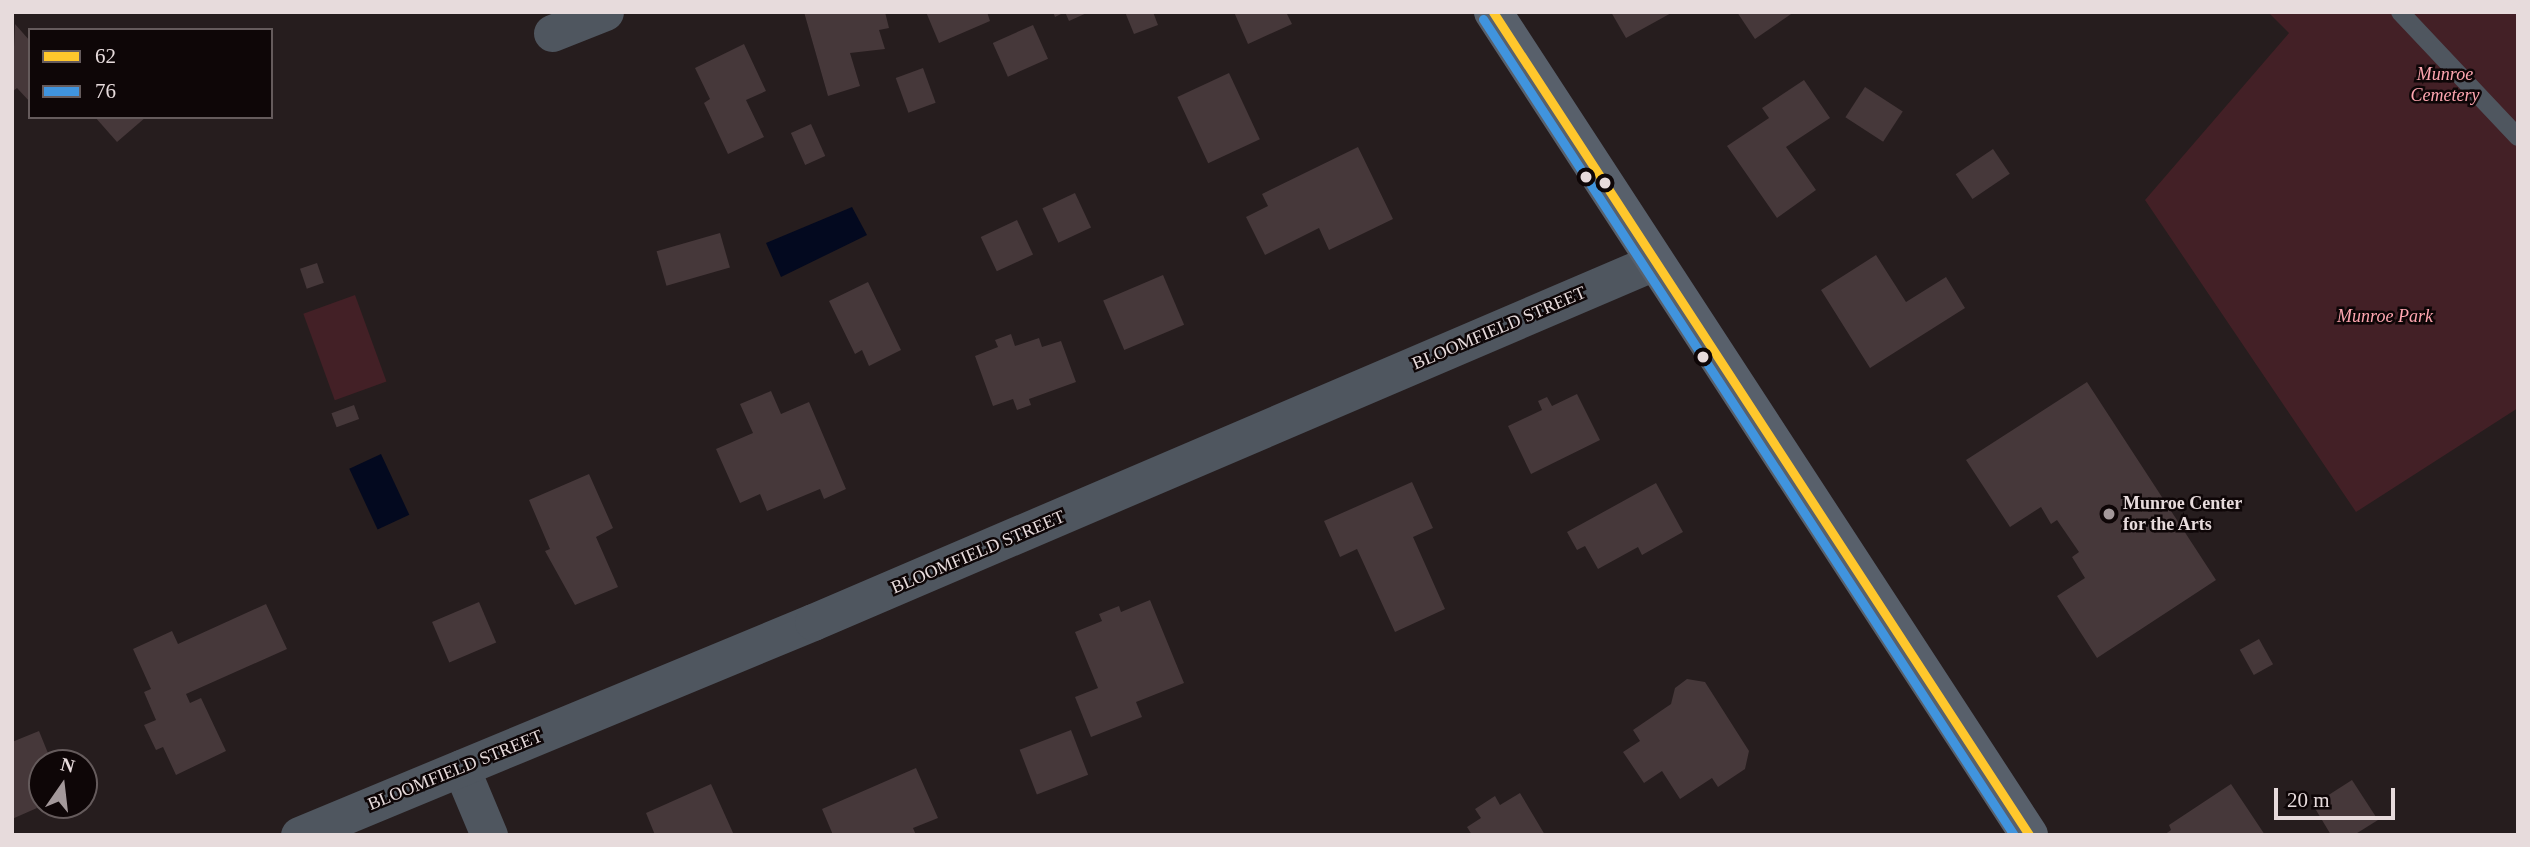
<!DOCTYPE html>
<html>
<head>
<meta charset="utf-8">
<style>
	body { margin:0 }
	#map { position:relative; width:2530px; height:847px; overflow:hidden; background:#261d1e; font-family:Georgia,serif }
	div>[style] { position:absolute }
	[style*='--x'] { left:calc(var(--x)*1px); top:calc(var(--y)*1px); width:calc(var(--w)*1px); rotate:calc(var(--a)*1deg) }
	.green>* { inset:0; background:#432026; transform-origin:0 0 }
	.water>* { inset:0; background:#03091f; transform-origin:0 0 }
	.building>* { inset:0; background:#46383a; transform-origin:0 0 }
	.service>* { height:18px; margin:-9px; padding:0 9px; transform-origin:9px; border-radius:9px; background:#4f565f }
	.minor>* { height:37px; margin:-18.5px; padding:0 18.5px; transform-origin:18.5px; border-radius:18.5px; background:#4f565f }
	.primary>* { height:38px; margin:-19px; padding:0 19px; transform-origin:19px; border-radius:19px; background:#58606b }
	.bus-1>* { height:9px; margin:-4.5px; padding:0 4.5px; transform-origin:4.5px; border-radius:4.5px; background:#ffc72c }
	.bus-2>* { height:9px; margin:-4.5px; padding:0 4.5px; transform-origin:4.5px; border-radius:4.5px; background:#4094de }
	.dots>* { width:19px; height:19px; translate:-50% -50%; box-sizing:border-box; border:4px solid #0e0607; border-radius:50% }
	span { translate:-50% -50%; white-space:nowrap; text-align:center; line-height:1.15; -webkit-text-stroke:5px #0e0607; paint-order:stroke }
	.park-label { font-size:18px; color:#fea6b0; font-style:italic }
	.street-label { font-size:18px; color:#e7dbdc }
	.poi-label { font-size:18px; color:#e7dbdc; font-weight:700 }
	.left { translate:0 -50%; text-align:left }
	.frame { position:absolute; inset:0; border:14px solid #e7dbdc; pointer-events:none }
	.legend { position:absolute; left:28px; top:28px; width:245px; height:91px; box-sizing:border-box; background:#0e0607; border:2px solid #655b5c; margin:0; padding:9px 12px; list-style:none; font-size:21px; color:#e7dbdc }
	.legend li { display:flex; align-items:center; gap:14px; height:35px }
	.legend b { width:35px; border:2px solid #655b5c }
	.north { position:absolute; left:28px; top:749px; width:70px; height:70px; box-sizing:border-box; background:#0e0607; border:2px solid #655b5c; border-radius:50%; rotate:14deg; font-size:19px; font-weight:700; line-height:28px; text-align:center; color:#e7dbdc }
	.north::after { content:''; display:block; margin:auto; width:24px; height:32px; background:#a3989a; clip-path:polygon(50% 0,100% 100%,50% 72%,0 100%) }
	.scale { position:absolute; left:2274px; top:788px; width:121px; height:32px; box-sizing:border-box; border:4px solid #e7dbdc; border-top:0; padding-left:9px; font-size:21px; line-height:24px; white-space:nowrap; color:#e7dbdc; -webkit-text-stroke:5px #0e0607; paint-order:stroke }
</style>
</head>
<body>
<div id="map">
	<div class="green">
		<i style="clip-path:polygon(2268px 12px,2518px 12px,2518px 408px,2356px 512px,2145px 200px,2289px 33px)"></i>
		<i style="left:355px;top:295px;width:92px;height:55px;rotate:70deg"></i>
	</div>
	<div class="water">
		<i style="clip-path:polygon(852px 207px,867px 235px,781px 277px,766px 243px)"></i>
		<i style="left:381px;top:454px;width:67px;height:35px;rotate:65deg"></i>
	</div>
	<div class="building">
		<i style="clip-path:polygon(804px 12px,885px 12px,889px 28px,879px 30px,885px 49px,850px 53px,860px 86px,828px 96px)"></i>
		<i style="clip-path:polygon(926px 12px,987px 12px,990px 21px,939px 43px)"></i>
		<i style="clip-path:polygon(1053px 12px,1089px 12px,1069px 21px,1065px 12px,1055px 17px)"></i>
		<i style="clip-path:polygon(1125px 12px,1153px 12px,1158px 25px,1134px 34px)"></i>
		<i style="clip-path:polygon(1234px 12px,1286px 12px,1292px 24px,1248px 44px)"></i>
		<i style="clip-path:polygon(1611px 12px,1673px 12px,1626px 38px)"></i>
		<i style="clip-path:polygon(1737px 12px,1794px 12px,1755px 39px)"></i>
		<i style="clip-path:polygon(15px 24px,30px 41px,30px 102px,17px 88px,12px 92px)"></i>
		<i style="left:1033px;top:25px;width:37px;height:44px;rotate:66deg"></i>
		<i style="clip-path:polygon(744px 44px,766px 91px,746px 100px,764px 137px,728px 154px,704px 103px,710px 99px,695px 68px)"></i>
		<i style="left:923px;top:68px;width:37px;height:29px;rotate:70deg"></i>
		<i style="left:1229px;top:73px;width:73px;height:57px;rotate:65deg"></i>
		<i style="clip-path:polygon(1804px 80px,1830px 118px,1786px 147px,1816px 190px,1777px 218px,1727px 146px,1769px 118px,1762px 108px)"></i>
		<i style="left:1865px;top:87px;width:45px;height:36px;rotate:33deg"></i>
		<i style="clip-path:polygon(95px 117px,146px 117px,117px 142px)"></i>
		<i style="left:811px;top:124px;width:35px;height:22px;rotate:66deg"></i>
		<i style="clip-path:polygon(1358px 147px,1393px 219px,1329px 250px,1319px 228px,1265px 255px,1246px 217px,1268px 206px,1262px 194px)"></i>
		<i style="left:1993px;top:149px;width:30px;height:45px;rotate:56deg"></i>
		<i style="left:1075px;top:193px;width:38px;height:36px;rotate:65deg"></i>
		<i style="left:1017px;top:220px;width:38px;height:40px;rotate:65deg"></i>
		<i style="left:720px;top:233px;width:36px;height:66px;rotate:74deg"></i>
		<i style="clip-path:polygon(1876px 255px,1906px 302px,1946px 277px,1965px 308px,1870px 368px,1821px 290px)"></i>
		<i style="left:317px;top:263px;width:21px;height:18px;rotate:71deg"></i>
		<i style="left:1163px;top:275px;width:54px;height:65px;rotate:67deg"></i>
		<i style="clip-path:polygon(868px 282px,901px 350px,869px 366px,862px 350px,855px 354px,829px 301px)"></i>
		<i style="clip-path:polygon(1011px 334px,1015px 346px,1039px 338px,1042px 347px,1061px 341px,1076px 382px,1029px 399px,1031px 405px,1017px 410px,1013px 399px,993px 406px,975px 356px,998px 347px,995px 340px)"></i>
		<i style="clip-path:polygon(2087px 382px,2216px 580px,2097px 658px,2057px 596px,2085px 578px,2072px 557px,2079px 552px,2057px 520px,2051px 524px,2041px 507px,2010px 527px,1966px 460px)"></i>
		<i style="clip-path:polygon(771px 391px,781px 414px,809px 402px,846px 489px,824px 499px,820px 489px,767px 511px,760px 494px,740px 503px,716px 449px,753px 433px,740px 404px)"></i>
		<i style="clip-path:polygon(1577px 394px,1600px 440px,1531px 474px,1508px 426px,1542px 410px,1538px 401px,1547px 397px,1552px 406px)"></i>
		<i style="left:354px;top:405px;width:15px;height:24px;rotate:70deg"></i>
		<i style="clip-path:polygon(589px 474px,613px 528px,596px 537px,618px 587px,575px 605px,545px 551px,550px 549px,529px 500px)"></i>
		<i style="clip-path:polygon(1412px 482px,1433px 528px,1413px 537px,1445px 609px,1395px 632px,1357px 549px,1340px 557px,1324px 521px)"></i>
		<i style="clip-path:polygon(1656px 483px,1683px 532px,1642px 555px,1638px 547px,1598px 569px,1585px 546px,1577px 550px,1567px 532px)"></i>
		<i style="clip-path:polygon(1150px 600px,1184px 683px,1136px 702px,1142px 717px,1091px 737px,1075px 697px,1098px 688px,1075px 632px,1102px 621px,1099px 614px,1119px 606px,1121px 612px)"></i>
		<i style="left:479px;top:602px;width:44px;height:51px;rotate:67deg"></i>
		<i style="clip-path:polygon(266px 604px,287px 649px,186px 694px,190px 703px,201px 698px,226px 751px,176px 775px,163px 747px,156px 750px,144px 725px,156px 720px,144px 692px,151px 689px,133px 649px,172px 631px,178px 644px)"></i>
		<i style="left:2259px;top:639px;width:29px;height:22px;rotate:61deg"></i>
		<i style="clip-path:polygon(1687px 679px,1705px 682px,1749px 751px,1745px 769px,1718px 787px,1712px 778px,1680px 799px,1662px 771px,1644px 783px,1623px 752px,1640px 741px,1633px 730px,1671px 704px,1675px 688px)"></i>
		<i style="left:1071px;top:730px;width:48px;height:55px;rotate:69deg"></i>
		<i style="clip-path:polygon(39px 731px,52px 763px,42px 763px,42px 798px,34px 801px,37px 808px,12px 819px,12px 742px)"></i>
		<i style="clip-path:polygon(916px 768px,938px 818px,913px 828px,916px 835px,833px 835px,822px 809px)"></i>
		<i style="clip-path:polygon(2352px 780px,2378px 820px,2354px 835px,2331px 835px,2313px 805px)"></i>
		<i style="clip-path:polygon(711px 784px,734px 835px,655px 835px,646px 813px)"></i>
		<i style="clip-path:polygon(2231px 784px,2265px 835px,2164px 835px,2171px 830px,2169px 825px)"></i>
		<i style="clip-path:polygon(1520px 793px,1545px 835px,1472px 835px,1467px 827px,1481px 818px,1475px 809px,1495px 796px,1500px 805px)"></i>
	</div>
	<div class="service">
		<i style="--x:2400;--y:12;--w:172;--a:46.7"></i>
	</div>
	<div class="minor">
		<i style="--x:552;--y:33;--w:57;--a:-21.6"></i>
		<i style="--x:461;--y:768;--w:73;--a:67.3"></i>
		<i style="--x:299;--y:835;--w:556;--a:-22.51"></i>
		<i style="--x:813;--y:622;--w:915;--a:-23.17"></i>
	</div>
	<div class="primary">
		<i style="--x:1493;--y:12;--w:982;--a:56.92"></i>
	</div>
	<div class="bus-1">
		<i style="--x:1493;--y:12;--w:982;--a:56.92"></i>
	</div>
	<div class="bus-2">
		<i style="--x:1483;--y:19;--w:974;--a:56.95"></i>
	</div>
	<div class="dots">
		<i style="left:1586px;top:177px;background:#e7dbdc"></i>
		<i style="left:1605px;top:183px;background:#e7dbdc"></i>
		<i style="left:1703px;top:357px;background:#e7dbdc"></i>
		<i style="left:2109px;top:514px;background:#a3989a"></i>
	</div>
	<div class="park-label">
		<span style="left:2445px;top:85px">Munroe<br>Cemetery</span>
		<span style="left:2385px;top:316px">Munroe Park</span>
	</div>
	<div class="street-label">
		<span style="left:1499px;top:328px;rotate:-23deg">BLOOMFIELD STREET</span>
		<span style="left:978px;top:552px;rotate:-23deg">BLOOMFIELD STREET</span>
		<span style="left:455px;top:770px;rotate:-22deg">BLOOMFIELD STREET</span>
	</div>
	<div class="poi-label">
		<span class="left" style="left:2123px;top:514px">Munroe Center<br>for the Arts</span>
	</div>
	<div class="frame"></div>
	<ul class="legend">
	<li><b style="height:9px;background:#ffc72c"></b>62</li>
	<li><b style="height:9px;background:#4094de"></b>76</li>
	</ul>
	<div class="north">N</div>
	<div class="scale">20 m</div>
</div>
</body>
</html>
